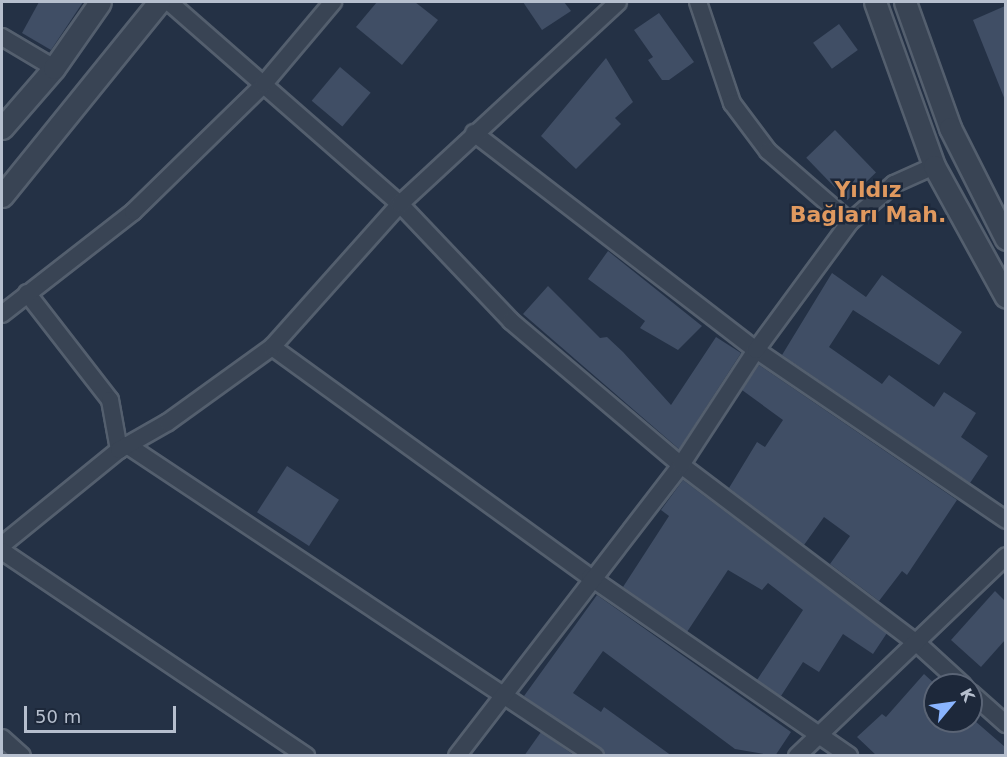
<!DOCTYPE html>
<html>
<head>
<meta charset="utf-8">
<style>
	body { margin:0 }
	#map { position:relative; width:1007px; height:757px; overflow:hidden; background:#243145; font-family:"DejaVu Sans",sans-serif }
	div>[style] { position:absolute }
	[style*='--x'] { left:calc(var(--x)*1px); top:calc(var(--y)*1px); width:calc(var(--w)*1px); rotate:calc(var(--a)*1deg) }
	.building>* { inset:0; background:#404e65; transform-origin:0 0 }
	.roads { filter:drop-shadow(2px 0 #545f6e) drop-shadow(-2px 0 #545f6e) drop-shadow(0 2px #545f6e) drop-shadow(0 -2px #545f6e) }
	.minor>* { height:16px; margin:-8px; padding:0 8px; transform-origin:8px; border-radius:8px; background:#394454 }
	.tertiary>* { height:21px; margin:-10.5px; padding:0 10.5px; transform-origin:10.5px; border-radius:10.5px; background:#394454 }
	span { translate:-50% -50%; white-space:nowrap; text-align:center; line-height:1.15; -webkit-text-stroke:5px #1d283a; paint-order:stroke }
	.district-label { font-size:22px; color:#e0995f; font-weight:700 }
	.frame { position:absolute; inset:0; border:3px solid #b6bfce; pointer-events:none }
	.north { position:absolute; left:923px; top:673px; width:60px; height:60px; box-sizing:border-box; background:#1d283a; border:2px solid #5a6475; border-radius:50%; rotate:61deg; font-size:16px; font-weight:700; line-height:24px; text-align:center; color:#b6bfce }
	.north::after { content:''; display:block; margin:auto; width:21px; height:27px; background:#8ab5ff; clip-path:polygon(50% 0,100% 100%,50% 72%,0 100%) }
	.scale { position:absolute; left:24px; top:706px; width:152px; height:27px; box-sizing:border-box; border:3px solid #b6bfce; border-top:0; padding-left:8px; font-size:18px; line-height:21px; white-space:nowrap; color:#b6bfce; -webkit-text-stroke:4px #1d283a; paint-order:stroke }
</style>
</head>
<body>
<div id="map">
	<div class="building">
		<i style="clip-path:polygon(39px 2px,83px 2px,51px 50px,22px 33px)"></i>
		<i style="clip-path:polygon(377px 2px,415px 2px,438px 20px,402px 65px,356px 27px)"></i>
		<i style="clip-path:polygon(523px 2px,564px 2px,571px 11px,542px 30px)"></i>
		<i style="clip-path:polygon(1005px 6px,1005px 100px,973px 20px)"></i>
		<i style="clip-path:polygon(659px 13px,694px 62px,669px 80px,662px 80px,648px 60px,653px 57px,634px 30px)"></i>
		<i style="left:839px;top:24px;width:32px;height:32px;rotate:54deg"></i>
		<i style="clip-path:polygon(606px 58px,633px 102px,615px 118px,621px 124px,576px 169px,541px 136px)"></i>
		<i style="left:340px;top:67px;width:40px;height:44px;rotate:40deg"></i>
		<i style="left:835px;top:130px;width:59px;height:40px;rotate:46deg"></i>
		<i style="clip-path:polygon(608px 251px,702px 326px,678px 350px,640px 328px,645px 321px,588px 279px)"></i>
		<i style="clip-path:polygon(832px 273px,866px 297px,882px 275px,962px 332px,939px 365px,853px 310px,829px 347px,882px 384px,889px 375px,934px 407px,944px 392px,976px 413px,961px 437px,988px 456px,970px 483px,782px 355px)"></i>
		<i style="clip-path:polygon(548px 286px,600px 338px,607px 337px,623px 352px,671px 405px,716px 337px,741px 353px,679px 449px,523px 314px)"></i>
		<i style="clip-path:polygon(759px 365px,957px 500px,907px 575px,902px 571px,879px 601px,830px 564px,850px 536px,824px 517px,804px 545px,729px 488px,757px 442px,765px 447px,783px 420px,742px 390px)"></i>
		<i style="left:287px;top:466px;width:62px;height:55px;rotate:33deg"></i>
		<i style="clip-path:polygon(683px 480px,887px 633px,873px 654px,843px 634px,819px 672px,803px 662px,781px 696px,757px 680px,803px 610px,768px 583px,762px 590px,728px 570px,687px 632px,623px 587px,669px 516px,661px 510px)"></i>
		<i style="clip-path:polygon(995px 591px,1005px 601px,1005px 640px,981px 667px,951px 640px)"></i>
		<i style="clip-path:polygon(597px 595px,791px 732px,775px 756px,735px 749px,603px 651px,573px 693px,601px 712px,604px 707px,672px 756px,605px 756px,524px 696px)"></i>
		<i style="clip-path:polygon(924px 674px,935px 684px,935px 721px,975px 721px,1005px 747px,1005px 756px,877px 756px,857px 737px,882px 714px,886px 717px)"></i>
		<i style="clip-path:polygon(541px 732px,575px 756px,524px 756px)"></i>
	</div>
	<div class="roads">
		<div class="minor">
			<i style="--x:169;--y:2;--w:307;--a:41.2"></i>
			<i style="--x:400;--y:204;--w:161;--a:46.5"></i>
			<i style="--x:511;--y:321;--w:223;--a:40.3"></i>
			<i style="--x:681;--y:465;--w:297;--a:37.1"></i>
			<i style="--x:918;--y:644;--w:61;--a:42.3"></i>
			<i style="--x:698;--y:2;--w:107;--a:71.4"></i>
			<i style="--x:732;--y:103;--w:60;--a:53.1"></i>
			<i style="--x:768;--y:151;--w:108;--a:40.9"></i>
			<i style="--x:2;--y:37;--w:61;--a:30.8"></i>
			<i style="--x:474;--y:133;--w:356;--a:37.6"></i>
			<i style="--x:756;--y:350;--w:302;--a:34.2"></i>
			<i style="--x:27;--y:293;--w:135;--a:52.2"></i>
			<i style="--x:110;--y:400;--w:51;--a:79.8"></i>
			<i style="--x:2;--y:314;--w:166;--a:-37.9"></i>
			<i style="--x:133;--y:212;--w:182;--a:-44.3"></i>
			<i style="--x:263;--y:85;--w:109;--a:-49.9"></i>
			<i style="--x:272;--y:347;--w:392;--a:35.9"></i>
			<i style="--x:590;--y:577;--w:315;--a:34.6"></i>
			<i style="--x:127;--y:445;--w:562;--a:33.61"></i>
			<i style="--x:2;--y:545;--w:151;--a:-39.1"></i>
			<i style="--x:119;--y:450;--w:56;--a:-29.7"></i>
			<i style="--x:168;--y:422;--w:128;--a:-35.8"></i>
			<i style="--x:272;--y:347;--w:192;--a:-48.2"></i>
			<i style="--x:400;--y:204;--w:297;--a:-42.8"></i>
			<i style="--x:2;--y:551;--w:367;--a:34"></i>
			<i style="--x:971;--y:693;--w:47;--a:41.5"></i>
			<i style="--x:2;--y:738;--w:27;--a:42"></i>
			<i style="--x:457;--y:756;--w:367;--a:-52.4"></i>
			<i style="--x:681;--y:465;--w:137;--a:-56.9"></i>
			<i style="--x:756;--y:350;--w:159;--a:-53.7"></i>
			<i style="--x:850;--y:222;--w:58;--a:-40.8"></i>
			<i style="--x:894;--y:184;--w:44;--a:-24.2"></i>
			<i style="--x:797;--y:756;--w:289;--a:-43.7"></i>
		</div>
		<div class="tertiary">
			<i style="--x:875;--y:2;--w:174;--a:70.2"></i>
			<i style="--x:934;--y:166;--w:149;--a:61.2"></i>
			<i style="--x:905;--y:2;--w:134;--a:70.3"></i>
			<i style="--x:950;--y:128;--w:124;--a:63.2"></i>
			<i style="--x:2;--y:128;--w:79;--a:-49.1"></i>
			<i style="--x:54;--y:68;--w:80;--a:-55.1"></i>
			<i style="--x:2;--y:196;--w:250;--a:-51"></i>
		</div>
	</div>
	<div class="district-label">
		<span style="left:868px;top:202px">Yıldız<br>Bağları Mah.</span>
	</div>
	<div class="frame"></div>
	<div class="north">K</div>
	<div class="scale">50 m</div>
</div>
</body>
</html>
